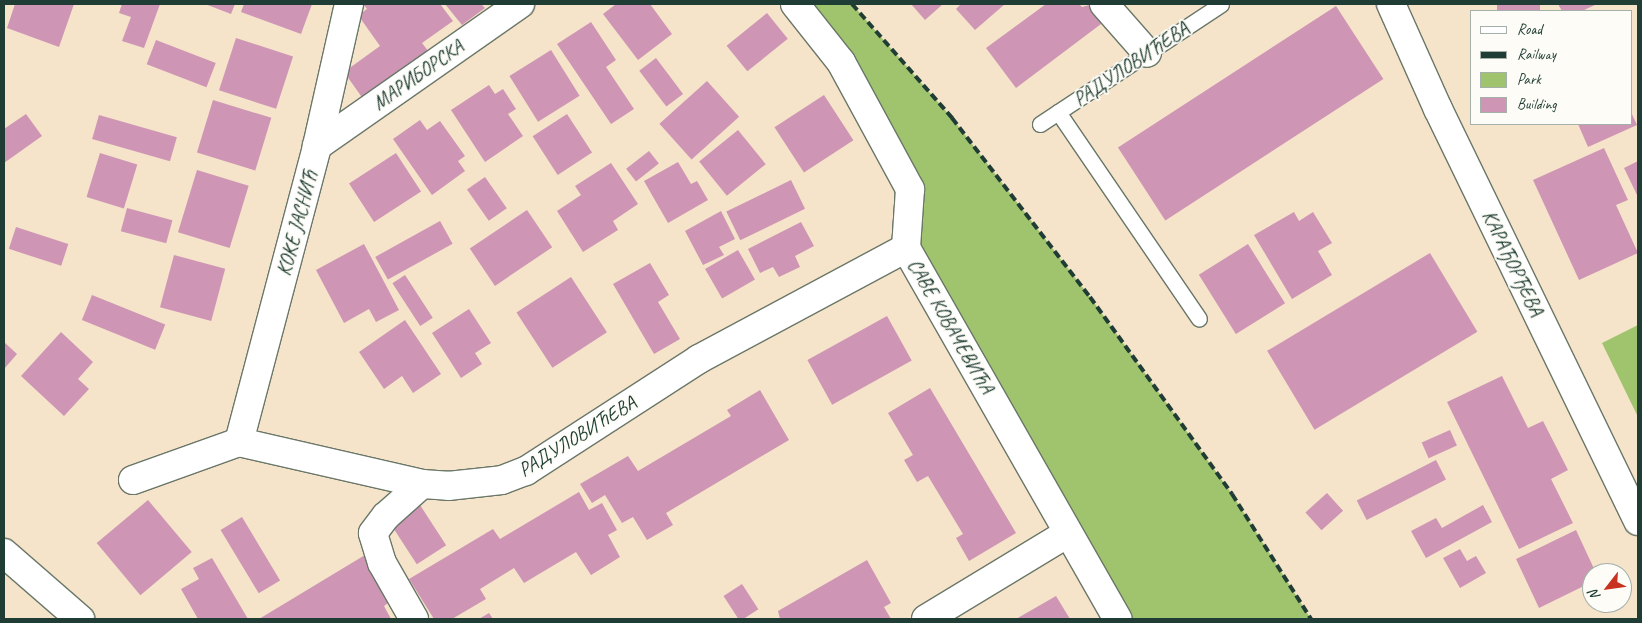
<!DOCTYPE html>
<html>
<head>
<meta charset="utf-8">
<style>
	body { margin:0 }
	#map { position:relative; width:1642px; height:623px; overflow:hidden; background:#f5e3ca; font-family:Caveat,sans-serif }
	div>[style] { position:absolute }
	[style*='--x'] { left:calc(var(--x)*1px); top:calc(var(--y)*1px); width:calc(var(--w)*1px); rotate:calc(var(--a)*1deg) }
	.green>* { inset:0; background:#a0c46d }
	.building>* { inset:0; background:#ce96b4; transform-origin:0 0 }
	.roads { filter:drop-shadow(1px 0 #6a7768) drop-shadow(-1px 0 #6a7768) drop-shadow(0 1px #6a7768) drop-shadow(0 -1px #6a7768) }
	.service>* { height:15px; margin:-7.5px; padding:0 7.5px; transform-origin:7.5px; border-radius:7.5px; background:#fff }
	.minor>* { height:28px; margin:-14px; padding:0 14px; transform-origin:14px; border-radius:14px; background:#fff }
	.tertiary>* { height:28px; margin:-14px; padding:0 14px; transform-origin:14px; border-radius:14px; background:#fff }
	.rail>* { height:4px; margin-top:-2px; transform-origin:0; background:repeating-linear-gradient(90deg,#1f3d34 0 8px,transparent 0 12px) }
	span { translate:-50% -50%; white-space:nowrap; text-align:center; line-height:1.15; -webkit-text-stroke:4px #fdfcf7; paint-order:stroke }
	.street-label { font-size:20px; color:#1f3d34 }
	.frame { position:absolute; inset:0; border:5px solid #1f3d34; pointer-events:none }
	.legend { position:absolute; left:1470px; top:10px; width:162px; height:115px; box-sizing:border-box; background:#fdfcf7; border:1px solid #a4b0a9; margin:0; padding:6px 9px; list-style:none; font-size:15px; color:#1f3d34 }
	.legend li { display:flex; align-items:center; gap:10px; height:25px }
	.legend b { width:25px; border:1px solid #a4b0a9 }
	.north { position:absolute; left:1582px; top:563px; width:50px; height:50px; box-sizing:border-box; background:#fdfcf7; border:1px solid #a4b0a9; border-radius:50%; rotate:240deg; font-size:14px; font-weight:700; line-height:20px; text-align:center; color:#1f3d34 }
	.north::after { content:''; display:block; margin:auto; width:18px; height:22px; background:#c8321e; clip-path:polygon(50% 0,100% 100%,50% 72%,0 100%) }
</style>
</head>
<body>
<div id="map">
	<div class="green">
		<i style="clip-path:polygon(795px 4px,852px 4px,952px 118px,1090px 297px,1232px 494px,1311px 619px,1118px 619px,906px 248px,910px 189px)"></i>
		<i style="clip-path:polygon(1638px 325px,1638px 417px,1602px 343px)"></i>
	</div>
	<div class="building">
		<i style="clip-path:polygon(15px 4px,74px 4px,59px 47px,7px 28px)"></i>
		<i style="clip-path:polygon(122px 4px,160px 4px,144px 48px,122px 41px,131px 17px,119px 13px)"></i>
		<i style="clip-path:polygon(205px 4px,235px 4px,231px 14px)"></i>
		<i style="clip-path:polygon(244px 4px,312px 4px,301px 34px,241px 12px)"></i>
		<i style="clip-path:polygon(363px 4px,440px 4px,453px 21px,422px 43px,432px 56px,366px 103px,344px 72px,380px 46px,358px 15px,367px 9px)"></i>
		<i style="clip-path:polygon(445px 4px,481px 4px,485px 8px,462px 25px)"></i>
		<i style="clip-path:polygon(616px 4px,650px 4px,672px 34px,638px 60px,603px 14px)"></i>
		<i style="clip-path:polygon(911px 4px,943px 4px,925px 20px)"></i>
		<i style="clip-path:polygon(961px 4px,1005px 4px,975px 30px,956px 9px)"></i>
		<i style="clip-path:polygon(1046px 4px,1079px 4px,1082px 7px,1093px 4px,1105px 21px,1016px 88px,986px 48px)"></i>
		<i style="left:1497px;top:4px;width:43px;height:8px"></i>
		<i style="clip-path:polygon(1558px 4px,1597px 4px,1582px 11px,1562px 11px)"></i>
		<i style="left:1336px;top:6px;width:87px;height:260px;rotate:57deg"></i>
		<i style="left:767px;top:13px;width:33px;height:52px;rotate:51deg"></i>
		<i style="clip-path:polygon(591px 22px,616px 60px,606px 67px,634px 109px,611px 124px,557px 44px)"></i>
		<i style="left:236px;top:38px;width:60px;height:55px;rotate:18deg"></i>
		<i style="left:156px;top:40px;width:64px;height:26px;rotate:21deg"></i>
		<i style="left:551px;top:50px;width:54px;height:49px;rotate:58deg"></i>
		<i style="left:656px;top:58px;width:45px;height:21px;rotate:53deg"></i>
		<i style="left:707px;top:81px;width:48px;height:64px;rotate:48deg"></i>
		<i style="clip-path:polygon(489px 85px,495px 94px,503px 89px,516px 109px,508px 114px,523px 136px,485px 162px,451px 110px)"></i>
		<i style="left:824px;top:95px;width:54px;height:59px;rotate:57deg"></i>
		<i style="left:213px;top:100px;width:61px;height:55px;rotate:17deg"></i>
		<i style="clip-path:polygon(1631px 112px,1637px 125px,1588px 147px,1578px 124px,1631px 124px)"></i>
		<i style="clip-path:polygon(26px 114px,42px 136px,4px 163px,4px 129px)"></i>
		<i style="left:567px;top:114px;width:46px;height:41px;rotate:57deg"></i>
		<i style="left:99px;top:115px;width:81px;height:25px;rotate:16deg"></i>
		<i style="clip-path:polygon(420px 120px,427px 130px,440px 121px,465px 156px,458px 161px,465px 171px,432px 195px,393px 139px)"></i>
		<i style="left:738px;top:130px;width:44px;height:50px;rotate:51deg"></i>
		<i style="clip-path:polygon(1604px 148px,1628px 200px,1616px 205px,1638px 253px,1579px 280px,1533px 180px)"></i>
		<i style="left:649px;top:151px;width:16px;height:29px;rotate:52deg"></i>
		<i style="left:100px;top:153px;width:39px;height:46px;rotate:17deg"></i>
		<i style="left:396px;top:153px;width:46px;height:56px;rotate:57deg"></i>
		<i style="clip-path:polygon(1638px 161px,1638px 197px,1624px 168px)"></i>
		<i style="clip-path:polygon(678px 162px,691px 184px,697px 181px,708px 200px,668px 223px,644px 181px)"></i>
		<i style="clip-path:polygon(611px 163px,638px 204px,613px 221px,618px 230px,583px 252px,557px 211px,581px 195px,575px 186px)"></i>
		<i style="left:197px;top:170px;width:54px;height:65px;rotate:17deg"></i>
		<i style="left:485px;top:177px;width:38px;height:22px;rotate:55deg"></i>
		<i style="left:791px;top:180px;width:32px;height:72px;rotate:64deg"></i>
		<i style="left:127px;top:208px;width:47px;height:24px;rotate:15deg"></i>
		<i style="left:527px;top:210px;width:45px;height:69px;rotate:56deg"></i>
		<i style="clip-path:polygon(721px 211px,735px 239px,719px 247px,724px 255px,703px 265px,685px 231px)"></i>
		<i style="clip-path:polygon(1294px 212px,1299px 221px,1313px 212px,1332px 243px,1318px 251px,1332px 275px,1292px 299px,1254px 235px)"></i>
		<i style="left:440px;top:221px;width:26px;height:74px;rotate:61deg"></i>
		<i style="clip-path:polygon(801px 222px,814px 246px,795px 256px,800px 267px,779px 277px,773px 267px,760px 273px,748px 249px)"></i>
		<i style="left:16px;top:227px;width:55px;height:23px;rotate:18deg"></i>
		<i style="clip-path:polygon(364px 244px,399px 310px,376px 322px,369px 309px,344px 323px,316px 270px)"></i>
		<i style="left:1248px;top:244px;width:70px;height:58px;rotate:58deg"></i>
		<i style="left:738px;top:250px;width:34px;height:38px;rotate:60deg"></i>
		<i style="left:1430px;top:253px;width:92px;height:190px;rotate:59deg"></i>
		<i style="left:174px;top:255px;width:53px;height:54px;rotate:15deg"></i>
		<i style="clip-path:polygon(650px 263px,669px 295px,658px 302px,680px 339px,654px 354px,613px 284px)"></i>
		<i style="left:405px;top:275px;width:51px;height:15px;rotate:57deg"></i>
		<i style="left:571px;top:277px;width:66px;height:65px;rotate:57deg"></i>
		<i style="left:92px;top:295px;width:79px;height:27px;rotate:22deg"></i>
		<i style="clip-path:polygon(469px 309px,491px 343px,475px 353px,482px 364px,461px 378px,432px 333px)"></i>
		<i style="left:887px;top:316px;width:51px;height:91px;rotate:61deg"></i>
		<i style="clip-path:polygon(405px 320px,441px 374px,413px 393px,402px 376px,384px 389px,359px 352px)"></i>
		<i style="clip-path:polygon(61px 332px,93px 362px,78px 379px,89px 389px,64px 416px,21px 376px)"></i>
		<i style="clip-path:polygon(4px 342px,17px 354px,4px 369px)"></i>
		<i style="clip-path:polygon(1502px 376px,1528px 428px,1543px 421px,1568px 470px,1551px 479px,1573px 523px,1519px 549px,1447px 402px)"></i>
		<i style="clip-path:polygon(930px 388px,1016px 533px,969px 561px,956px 538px,963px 534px,928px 476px,917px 482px,904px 460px,913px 455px,888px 413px)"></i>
		<i style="clip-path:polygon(760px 390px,789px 440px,666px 513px,673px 525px,647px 540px,633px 517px,622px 523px,605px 495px,592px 503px,580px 484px,628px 456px,638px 471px,731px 416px,727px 410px)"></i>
		<i style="left:1450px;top:430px;width:17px;height:31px;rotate:66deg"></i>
		<i style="left:1436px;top:460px;width:22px;height:89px;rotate:63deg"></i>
		<i style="clip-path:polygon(579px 492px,589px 510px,602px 503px,617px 530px,608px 535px,620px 557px,591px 575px,576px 552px,524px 583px,514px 568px,480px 589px,486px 599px,452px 619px,434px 619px,409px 579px,493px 529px,500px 539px)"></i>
		<i style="left:1327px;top:493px;width:24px;height:29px;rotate:48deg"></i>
		<i style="left:148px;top:500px;width:68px;height:67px;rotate:50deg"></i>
		<i style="left:420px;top:505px;width:48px;height:35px;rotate:57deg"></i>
		<i style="clip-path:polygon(1483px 505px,1492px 522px,1426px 558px,1411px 531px,1436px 518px,1442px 528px)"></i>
		<i style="left:242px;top:517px;width:74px;height:25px;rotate:59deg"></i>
		<i style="clip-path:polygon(1576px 530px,1596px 573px,1592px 573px,1592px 582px,1539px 608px,1516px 559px)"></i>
		<i style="clip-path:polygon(1460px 549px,1467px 561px,1476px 556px,1486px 573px,1460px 588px,1443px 558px)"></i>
		<i style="clip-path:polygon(365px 555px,392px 600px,384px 606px,391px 619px,259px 619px)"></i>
		<i style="clip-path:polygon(212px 558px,248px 619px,198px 619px,181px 589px,199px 579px,193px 568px)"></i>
		<i style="clip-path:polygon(867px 560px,891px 603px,884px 607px,891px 619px,780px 619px,778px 611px)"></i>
		<i style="left:742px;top:584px;width:30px;height:22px;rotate:57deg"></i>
		<i style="clip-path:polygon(1056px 596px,1070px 619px,1016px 619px)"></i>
		<i style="clip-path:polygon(489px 613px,493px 619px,479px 619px)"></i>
	</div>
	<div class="roads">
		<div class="service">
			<i style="--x:1058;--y:112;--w:250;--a:55.7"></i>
			<i style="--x:1040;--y:124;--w:217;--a:-33.5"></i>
		</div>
		<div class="minor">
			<i style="--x:795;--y:4;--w:74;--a:51.6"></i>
			<i style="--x:841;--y:62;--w:145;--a:61.5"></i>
			<i style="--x:910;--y:189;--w:59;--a:93.9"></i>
			<i style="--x:906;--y:248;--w:427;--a:60.3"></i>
			<i style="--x:1104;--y:4;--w:65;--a:48.7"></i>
			<i style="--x:317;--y:146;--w:248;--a:-35"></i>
			<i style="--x:239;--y:442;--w:306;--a:-75.2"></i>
			<i style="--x:317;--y:146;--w:146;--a:-77.3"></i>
			<i style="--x:133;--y:480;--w:113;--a:-19.7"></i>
			<i style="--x:239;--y:442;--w:188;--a:12.9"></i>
			<i style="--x:422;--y:484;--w:26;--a:4"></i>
			<i style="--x:448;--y:486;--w:54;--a:-6.3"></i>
			<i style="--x:502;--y:480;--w:26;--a:-21"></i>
			<i style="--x:526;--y:471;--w:206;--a:-32.9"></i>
			<i style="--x:699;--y:359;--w:235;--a:-28.2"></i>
			<i style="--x:4;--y:553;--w:101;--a:41"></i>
			<i style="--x:414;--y:619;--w:64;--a:-119.7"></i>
			<i style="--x:382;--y:563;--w:31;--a:-107"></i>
			<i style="--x:373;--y:533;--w:21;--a:-53"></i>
			<i style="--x:386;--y:516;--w:48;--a:-41.6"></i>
			<i style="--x:926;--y:619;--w:166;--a:-31.2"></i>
		</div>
		<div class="tertiary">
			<i style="--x:1391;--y:4;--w:115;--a:65.9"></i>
			<i style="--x:1438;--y:109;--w:458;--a:64.1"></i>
		</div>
	</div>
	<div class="rail">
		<i style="--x:852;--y:4;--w:152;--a:48.7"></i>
		<i style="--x:952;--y:118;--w:226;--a:52.4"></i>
		<i style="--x:1090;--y:297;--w:243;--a:54.2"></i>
		<i style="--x:1232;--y:494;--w:148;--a:57.7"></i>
	</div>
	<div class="street-label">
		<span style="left:1131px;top:64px;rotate:-34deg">РАДУЛОВИЋЕВА</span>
		<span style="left:418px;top:75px;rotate:-35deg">МАРИБОРСКА</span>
		<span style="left:297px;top:223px;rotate:-75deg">КОКЕ ЈАСНИЋ</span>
		<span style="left:1513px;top:263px;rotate:64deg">КАРАЂОРЂЕВА</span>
		<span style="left:951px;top:326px;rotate:60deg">САВЕ КОВАЧЕВИЋА</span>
		<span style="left:577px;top:436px;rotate:-32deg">РАДУЛОВИЋЕВА</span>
	</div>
	<div class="frame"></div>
	<ul class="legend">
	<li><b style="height:6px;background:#fff"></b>Road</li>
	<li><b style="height:6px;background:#1f3d34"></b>Railway</li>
	<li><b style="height:14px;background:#a0c46d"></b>Park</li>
	<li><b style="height:14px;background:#ce96b4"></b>Building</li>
	</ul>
	<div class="north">N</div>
</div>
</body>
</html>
